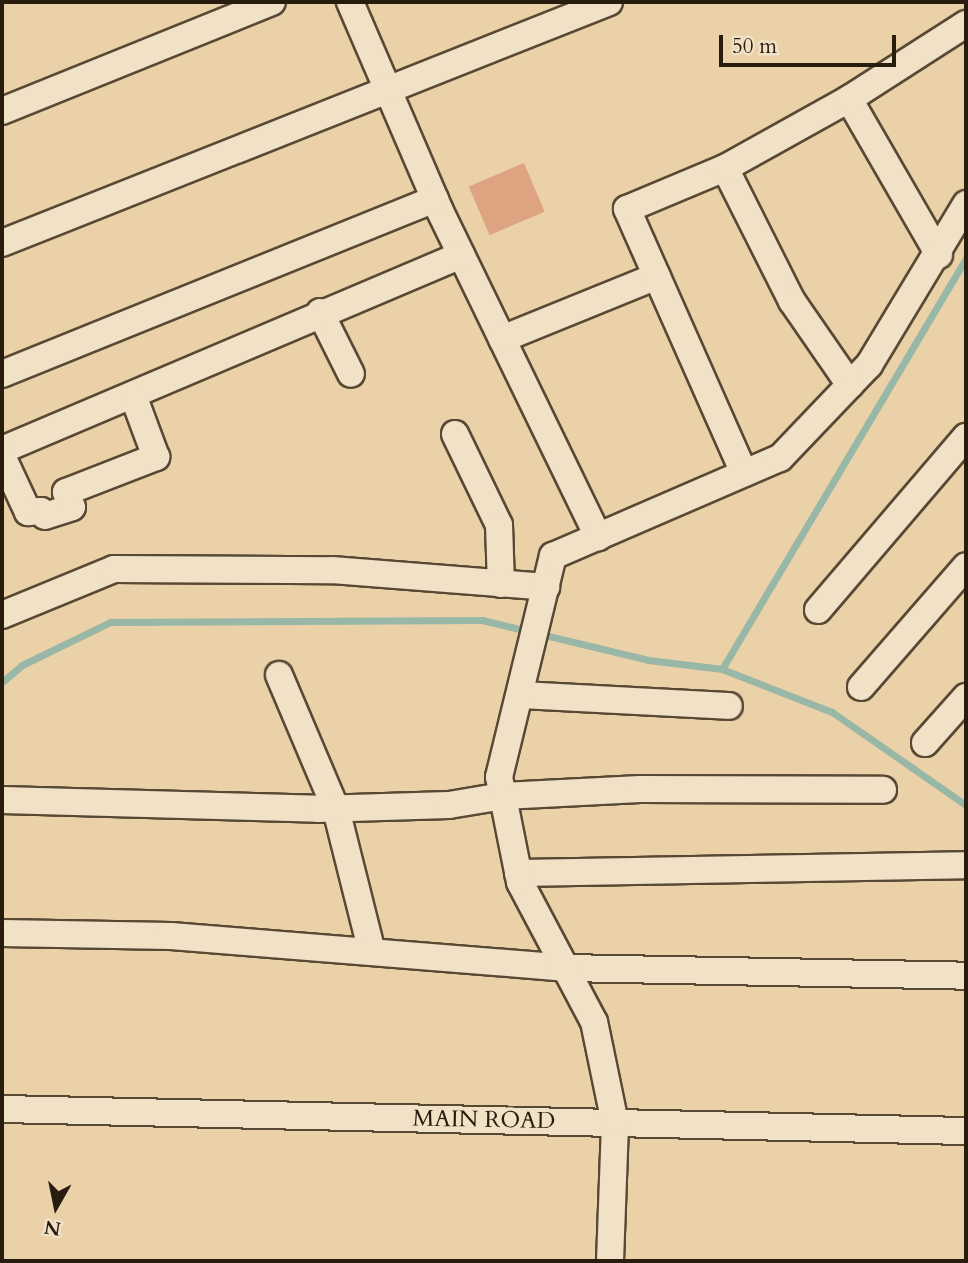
<!DOCTYPE html>
<html>
<head>
<meta charset="utf-8">
<style>
	body { margin:0 }
	#map { position:relative; width:968px; height:1263px; overflow:hidden; background:#ead1a8; font-family:Cardo,serif }
	div>[style] { position:absolute }
	[style*='--x'] { left:calc(var(--x)*1px); top:calc(var(--y)*1px); width:calc(var(--w)*1px); rotate:calc(var(--a)*1deg) }
	.stream>* { height:7px; margin:-3.5px; padding:0 3.5px; transform-origin:3.5px; border-radius:3.5px; background:#98b7a7 }
	.building>* { inset:0; background:#dea482; transform-origin:0 0 }
	.roads { filter:drop-shadow(2px 0 #584934) drop-shadow(-2px 0 #584934) drop-shadow(0 2px #584934) drop-shadow(0 -2px #584934) }
	.minor>* { height:26px; margin:-13px; padding:0 13px; transform-origin:13px; border-radius:13px; background:#f1e1c6 }
	span { translate:-50% -50%; white-space:nowrap; text-align:center; line-height:1.15; -webkit-text-stroke:7px #f1e1c6; paint-order:stroke }
	.street-label { font-size:23px; color:#271c0e }
	.frame { position:absolute; inset:0; border:4px solid #271c0e; pointer-events:none }
	.north { position:absolute; left:21px; top:1172px; width:70px; height:70px; -webkit-text-stroke:5px #f1e1c6; paint-order:stroke; rotate:189deg; font-size:19px; font-weight:700; line-height:28px; text-align:center; color:#271c0e }
	.north::after { content:''; display:block; margin:auto; width:24px; height:32px; background:#271c0e; clip-path:polygon(50% 0,100% 100%,50% 72%,0 100%) }
	.scale { position:absolute; left:719px; top:35px; width:177px; height:32px; box-sizing:border-box; border:4px solid #271c0e; border-top:0; padding-left:9px; font-size:21px; line-height:24px; white-space:nowrap; color:#271c0e; -webkit-text-stroke:5px #f1e1c6; paint-order:stroke }
</style>
</head>
<body>
<div id="map">
	<div class="stream">
		<i style="--x:722;--y:669;--w:478;--a:-59.3"></i>
		<i style="--x:2;--y:682;--w:26;--a:-40"></i>
		<i style="--x:22;--y:665;--w:98;--a:-26"></i>
		<i style="--x:110;--y:622;--w:372;--a:-0.3"></i>
		<i style="--x:482;--y:620;--w:171;--a:13.5"></i>
		<i style="--x:648;--y:660;--w:75;--a:6.9"></i>
		<i style="--x:722;--y:669;--w:118;--a:21.4"></i>
		<i style="--x:832;--y:712;--w:163;--a:34.8"></i>
	</div>
	<div class="building">
		<i style="left:524px;top:163px;width:53px;height:60px;rotate:67deg"></i>
	</div>
	<div class="roads">
		<div class="minor">
			<i style="--x:350;--y:2;--w:225;--a:66.7"></i>
			<i style="--x:439;--y:209;--w:365;--a:64.1"></i>
			<i style="--x:849;--y:99;--w:180;--a:60"></i>
			<i style="--x:2;--y:111;--w:291;--a:-22"></i>
			<i style="--x:725;--y:168;--w:149;--a:63.3"></i>
			<i style="--x:792;--y:301;--w:102;--a:55.4"></i>
			<i style="--x:2;--y:243;--w:653;--a:-21.65"></i>
			<i style="--x:320;--y:312;--w:69;--a:63.4"></i>
			<i style="--x:502;--y:339;--w:167;--a:-22.1"></i>
			<i style="--x:2;--y:374;--w:467;--a:-22"></i>
			<i style="--x:455;--y:434;--w:101;--a:64.2"></i>
			<i style="--x:499;--y:525;--w:59;--a:88.1"></i>
			<i style="--x:2;--y:450;--w:499;--a:-23"></i>
			<i style="--x:2;--y:456;--w:62;--a:65.1"></i>
			<i style="--x:28;--y:512;--w:13;--a:-4"></i>
			<i style="--x:41;--y:511;--w:6;--a:51"></i>
			<i style="--x:45;--y:516;--w:28;--a:-18"></i>
			<i style="--x:72;--y:507;--w:16;--a:-112"></i>
			<i style="--x:66;--y:492;--w:97;--a:-21.3"></i>
			<i style="--x:156;--y:457;--w:66;--a:-110.4"></i>
			<i style="--x:744;--y:473;--w:289;--a:-113.9"></i>
			<i style="--x:627;--y:209;--w:106;--a:-22.7"></i>
			<i style="--x:725;--y:168;--w:142;--a:-29.1"></i>
			<i style="--x:849;--y:99;--w:139;--a:-32.7"></i>
			<i style="--x:818;--y:610;--w:228;--a:-49.5"></i>
			<i style="--x:2;--y:615;--w:121;--a:-22.3"></i>
			<i style="--x:114;--y:569;--w:218;--a:0.3"></i>
			<i style="--x:332;--y:570;--w:215;--a:4.5"></i>
			<i style="--x:279;--y:675;--w:146;--a:67"></i>
			<i style="--x:336;--y:809;--w:147;--a:75.9"></i>
			<i style="--x:861;--y:687;--w:160;--a:-49"></i>
			<i style="--x:520;--y:695;--w:209;--a:3"></i>
			<i style="--x:925;--y:743;--w:62;--a:-48.3"></i>
			<i style="--x:2;--y:800;--w:316;--a:1.6"></i>
			<i style="--x:318;--y:809;--w:131;--a:-1.7"></i>
			<i style="--x:449;--y:805;--w:55;--a:-9.5"></i>
			<i style="--x:503;--y:796;--w:137;--a:-2.9"></i>
			<i style="--x:640;--y:789;--w:243;--a:0.2"></i>
			<i style="--x:518;--y:873;--w:448;--a:-1"></i>
			<i style="--x:2;--y:933;--w:169;--a:1"></i>
			<i style="--x:171;--y:936;--w:395;--a:4.6"></i>
			<i style="--x:565;--y:968;--w:401;--a:1.1"></i>
			<i style="--x:2;--y:1109;--w:964;--a:1.31"></i>
			<i style="--x:610;--y:1261;--w:138;--a:-87.9"></i>
			<i style="--x:615;--y:1123;--w:103;--a:-101.7"></i>
			<i style="--x:594;--y:1022;--w:158;--a:-117.9"></i>
			<i style="--x:520;--y:882;--w:107;--a:-101.3"></i>
			<i style="--x:499;--y:777;--w:228;--a:-76.3"></i>
			<i style="--x:553;--y:556;--w:247;--a:-23.4"></i>
			<i style="--x:780;--y:458;--w:129;--a:-46.3"></i>
			<i style="--x:869;--y:365;--w:188;--a:-58.9"></i>
		</div>
	</div>
	<div class="street-label">
		<span style="left:484px;top:1120px;rotate:1deg">MAIN ROAD</span>
	</div>
	<div class="frame"></div>
	<div class="north">N</div>
	<div class="scale">50 m</div>
</div>
</body>
</html>
